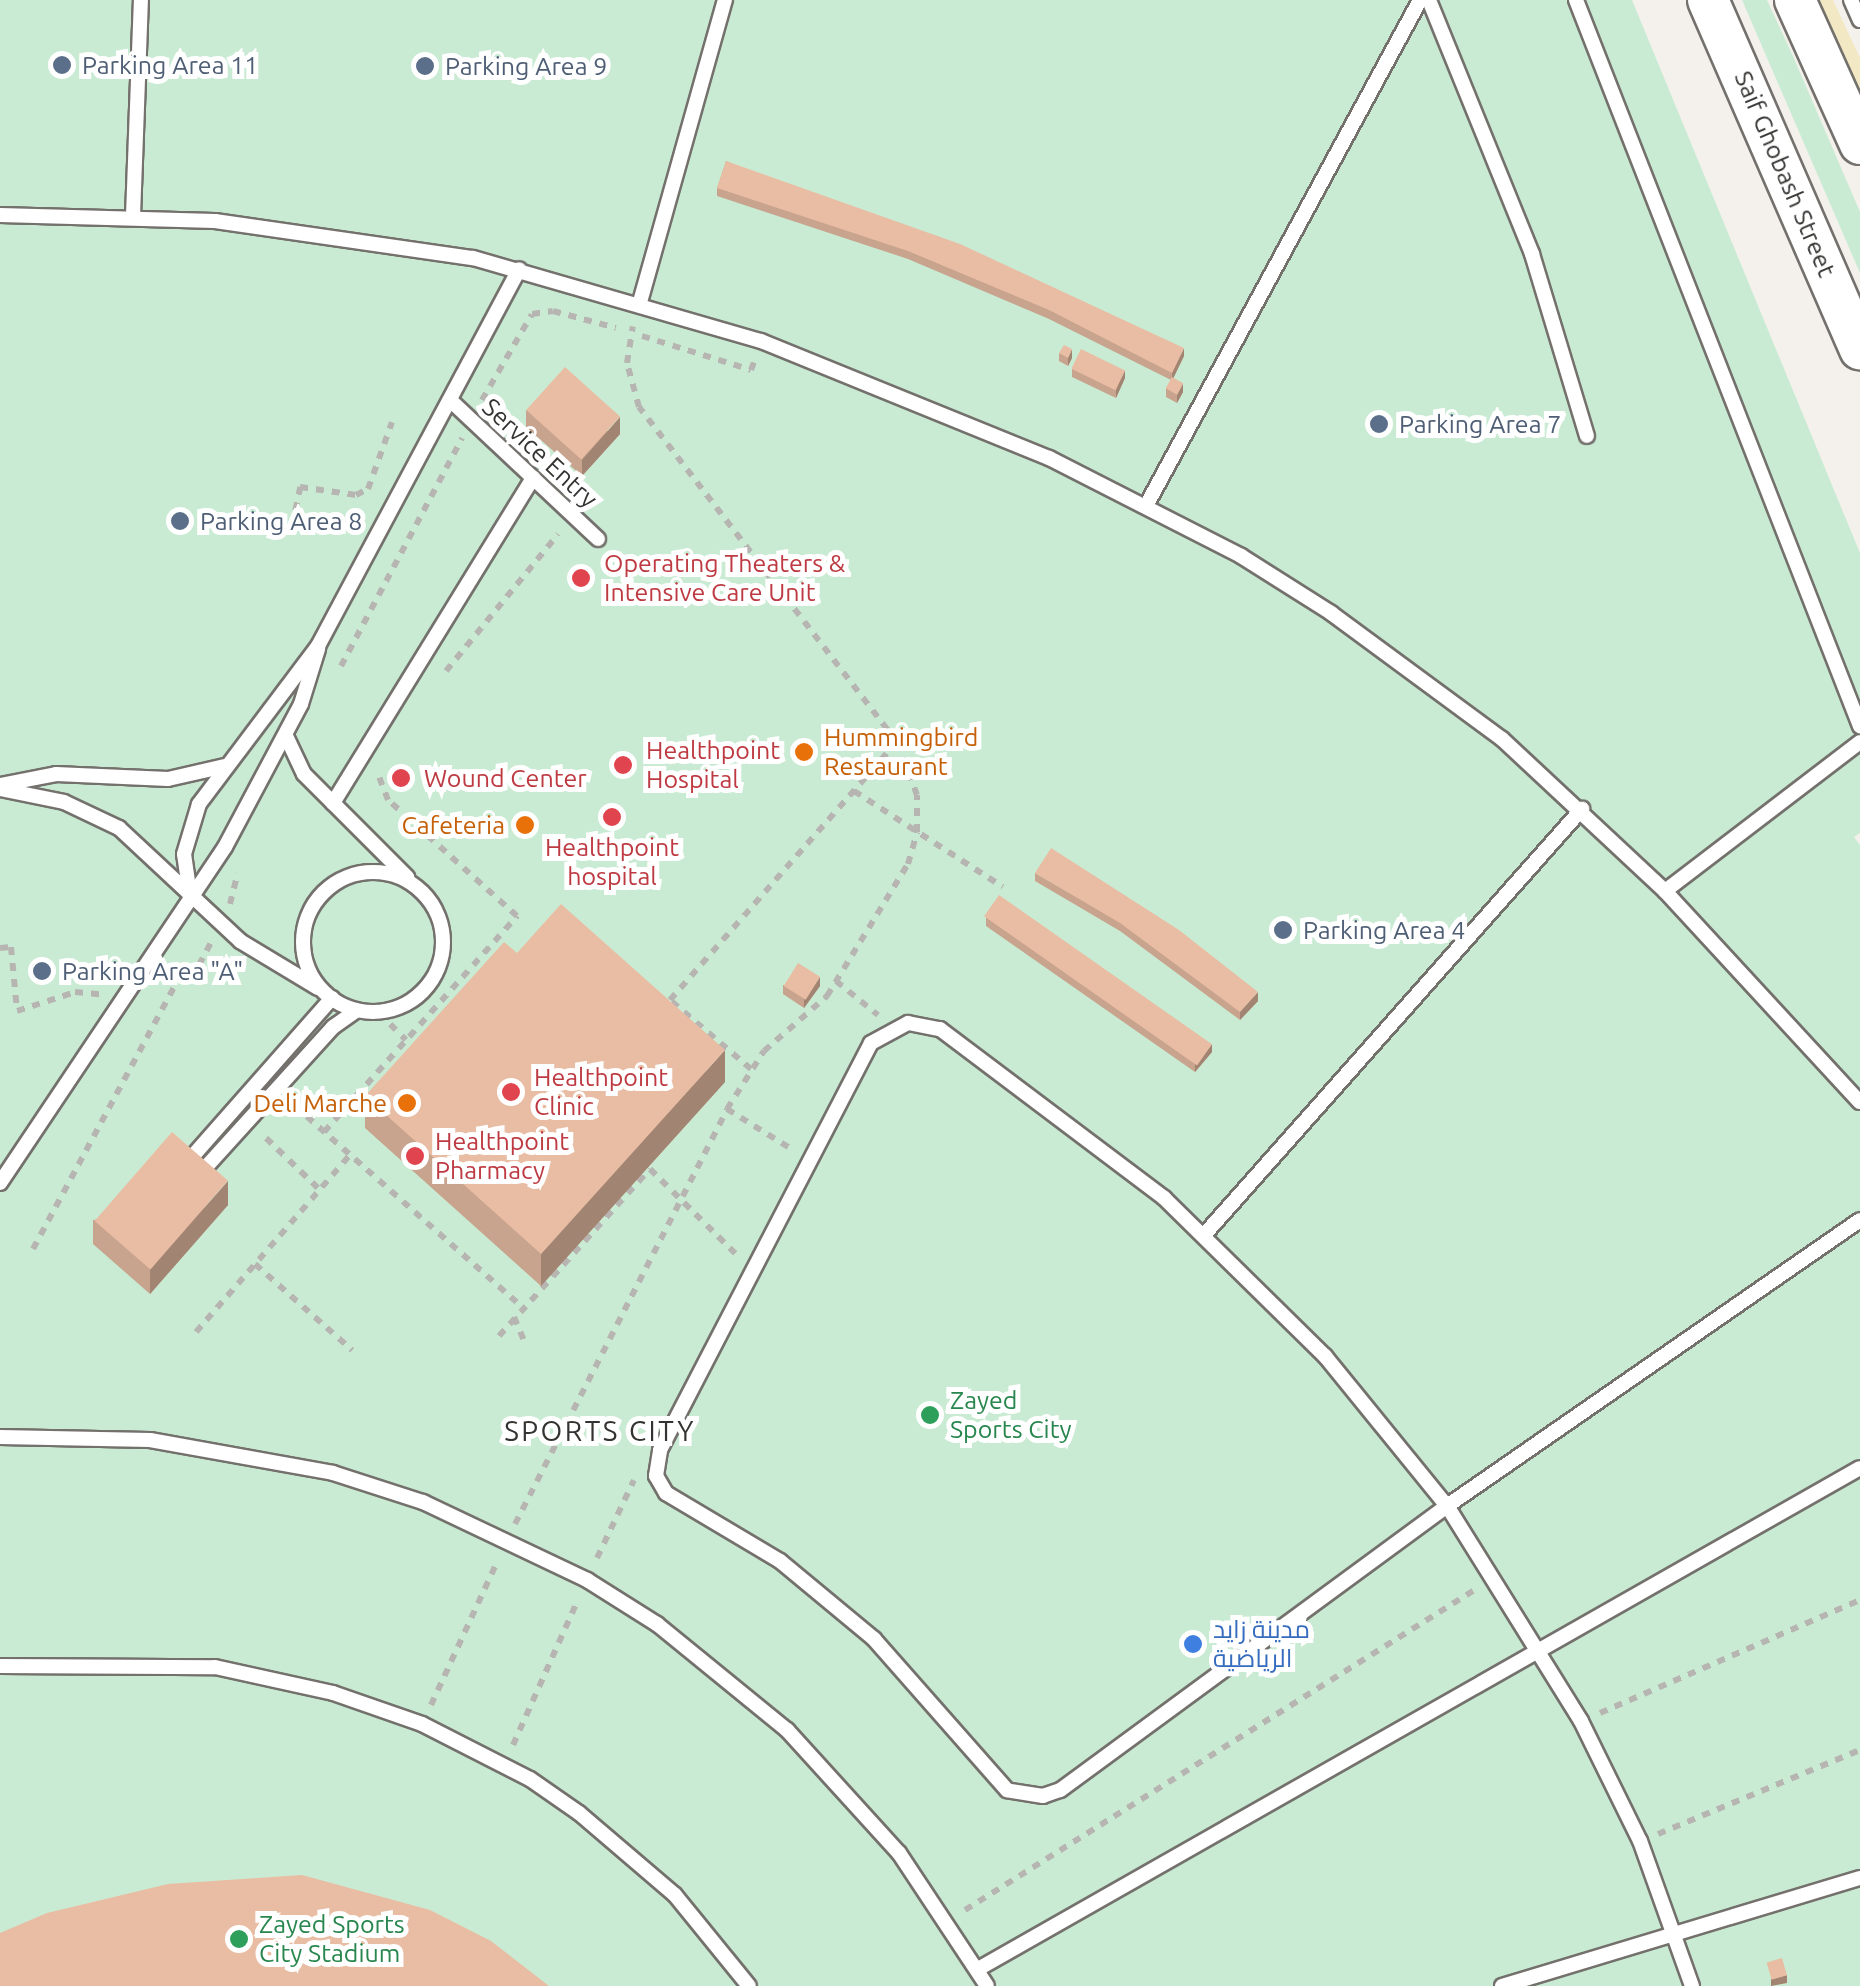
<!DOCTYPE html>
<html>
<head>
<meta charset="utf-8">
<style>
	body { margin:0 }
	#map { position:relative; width:1860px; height:1986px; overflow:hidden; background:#f4f1ed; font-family:Ubuntu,Cairo,sans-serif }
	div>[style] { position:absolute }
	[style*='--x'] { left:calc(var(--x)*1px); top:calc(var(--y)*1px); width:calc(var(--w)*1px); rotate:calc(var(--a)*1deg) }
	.green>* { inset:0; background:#caebd3 }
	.sand>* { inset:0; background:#f2e8c3 }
	.path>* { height:6px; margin-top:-3px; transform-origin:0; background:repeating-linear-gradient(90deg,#b7b5b2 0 8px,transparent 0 16px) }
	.roads { filter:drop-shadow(2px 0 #74716d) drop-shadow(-2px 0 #74716d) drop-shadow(0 2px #74716d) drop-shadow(0 -2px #74716d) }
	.lane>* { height:14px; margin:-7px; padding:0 7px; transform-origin:7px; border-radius:7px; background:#fff }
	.lane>.ring { margin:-7px; padding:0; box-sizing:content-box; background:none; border:14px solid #fff; border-radius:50% }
	.secondary>* { height:40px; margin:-20px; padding:0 20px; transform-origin:20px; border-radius:20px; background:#fff }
	.wall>* { inset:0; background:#c8a38d }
	.shaded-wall>* { inset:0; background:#a28473 }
	.building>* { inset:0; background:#e8bda4; transform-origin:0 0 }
	.dots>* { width:28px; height:28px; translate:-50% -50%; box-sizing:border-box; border:5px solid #fff; border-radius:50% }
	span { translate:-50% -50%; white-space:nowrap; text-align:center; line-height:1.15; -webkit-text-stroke:10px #fff; paint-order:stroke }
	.service-label { font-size:25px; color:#4e5e75 }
	.left { translate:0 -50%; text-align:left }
	.street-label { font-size:25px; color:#343331 }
	.health-label { font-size:25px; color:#be3a42 }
	.food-label { font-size:25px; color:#c56008 }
	.right { translate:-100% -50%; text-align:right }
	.leisure-label { font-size:25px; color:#27864d }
	.shop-label { font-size:25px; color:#366cbe }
	.neighbourhood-label { font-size:28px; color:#343331; letter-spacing:2.5px }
</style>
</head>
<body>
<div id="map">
	<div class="green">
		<i style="clip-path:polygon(0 0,1632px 0,1860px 553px,1860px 833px,1854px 837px,1860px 845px,1860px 1986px,0 1986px)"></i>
		<i style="clip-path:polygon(1742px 0,1767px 0,1793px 56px,1860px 212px,1860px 273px)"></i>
	</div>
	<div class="sand">
		<i style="clip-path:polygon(1816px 0,1833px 0,1860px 58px,1860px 94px)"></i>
	</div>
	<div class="path">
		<i style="--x:642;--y:336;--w:114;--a:17.3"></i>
		<i style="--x:751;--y:370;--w:9;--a:-69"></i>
		<i style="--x:482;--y:400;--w:99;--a:-59.8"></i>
		<i style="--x:532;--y:314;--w:21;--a:-8"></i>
		<i style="--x:553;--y:311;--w:65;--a:15.1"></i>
		<i style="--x:292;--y:526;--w:40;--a:-78"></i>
		<i style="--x:300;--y:487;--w:57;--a:8.1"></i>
		<i style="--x:356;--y:495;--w:13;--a:-27"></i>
		<i style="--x:368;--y:489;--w:71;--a:-70.3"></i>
		<i style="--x:341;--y:666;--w:258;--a:-62"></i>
		<i style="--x:446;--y:671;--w:177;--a:-50.7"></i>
		<i style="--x:854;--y:791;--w:177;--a:32.8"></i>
		<i style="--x:230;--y:904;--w:32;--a:-76"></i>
		<i style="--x:0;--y:948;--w:11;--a:-5"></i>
		<i style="--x:11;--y:947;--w:64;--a:84.6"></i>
		<i style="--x:17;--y:1011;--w:61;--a:-18.1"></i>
		<i style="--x:75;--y:992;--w:25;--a:5"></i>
		<i style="--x:836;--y:981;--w:54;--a:39"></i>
		<i style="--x:379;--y:1013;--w:38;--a:45"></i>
		<i style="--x:751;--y:1069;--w:106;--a:-139.6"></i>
		<i style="--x:670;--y:1000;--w:344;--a:-48.7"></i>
		<i style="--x:727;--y:1109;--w:74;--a:31.8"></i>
		<i style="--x:291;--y:1110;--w:6;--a:-45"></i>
		<i style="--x:295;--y:1106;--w:303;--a:41.5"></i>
		<i style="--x:324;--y:1132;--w:290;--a:-48.2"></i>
		<i style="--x:517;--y:916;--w:173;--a:-138"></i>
		<i style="--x:388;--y:800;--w:26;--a:-111"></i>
		<i style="--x:266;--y:1138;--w:75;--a:43.9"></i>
		<i style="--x:33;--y:1249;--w:316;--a:-61.7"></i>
		<i style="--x:183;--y:971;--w:17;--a:-21"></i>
		<i style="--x:199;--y:965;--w:26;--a:-62"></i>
		<i style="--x:255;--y:1264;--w:130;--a:41.6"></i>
		<i style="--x:514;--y:1317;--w:30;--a:67"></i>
		<i style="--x:196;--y:1332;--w:235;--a:-49"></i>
		<i style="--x:499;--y:1336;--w:225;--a:-47.9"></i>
		<i style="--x:650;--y:1169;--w:122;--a:44.7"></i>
		<i style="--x:515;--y:1524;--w:466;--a:-62.9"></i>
		<i style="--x:727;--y:1109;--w:69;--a:-57.5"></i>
		<i style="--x:764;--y:1051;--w:84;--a:-41.1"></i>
		<i style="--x:827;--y:996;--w:155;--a:-58.5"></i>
		<i style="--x:908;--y:864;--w:33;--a:-74"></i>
		<i style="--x:917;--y:832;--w:37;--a:-90"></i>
		<i style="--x:917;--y:795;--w:57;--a:-110.7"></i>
		<i style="--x:897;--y:742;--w:423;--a:-127.6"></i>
		<i style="--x:639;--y:407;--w:46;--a:-105.3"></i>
		<i style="--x:627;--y:363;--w:37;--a:-81"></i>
		<i style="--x:597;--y:1558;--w:86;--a:-64.6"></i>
		<i style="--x:431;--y:1705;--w:157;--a:-65.2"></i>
		<i style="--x:1600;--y:1713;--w:283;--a:-23.5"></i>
		<i style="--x:513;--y:1745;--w:157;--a:-65.9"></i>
		<i style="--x:1658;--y:1834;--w:219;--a:-22.6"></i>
		<i style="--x:965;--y:1910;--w:603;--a:-32.14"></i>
	</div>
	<div class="roads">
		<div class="lane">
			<i style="--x:1429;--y:0;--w:274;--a:67.9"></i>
			<i style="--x:1532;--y:254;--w:190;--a:73.2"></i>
			<i style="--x:1576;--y:0;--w:780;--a:68.64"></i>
			<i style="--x:1851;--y:0;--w:22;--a:66"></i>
			<i style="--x:0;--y:215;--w:215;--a:1.6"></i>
			<i style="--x:215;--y:221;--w:261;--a:8.2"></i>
			<i style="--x:473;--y:258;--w:300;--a:16.1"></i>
			<i style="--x:761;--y:341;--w:311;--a:22.1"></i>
			<i style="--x:1049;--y:458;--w:216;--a:27"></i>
			<i style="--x:1241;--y:556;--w:107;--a:32.3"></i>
			<i style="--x:1331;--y:613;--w:212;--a:36.4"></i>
			<i style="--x:1502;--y:739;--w:223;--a:43"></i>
			<i style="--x:1665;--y:891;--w:287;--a:47.3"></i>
			<i style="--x:133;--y:216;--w:216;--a:-87.9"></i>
			<i style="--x:640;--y:302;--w:314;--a:-74.3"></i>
			<i style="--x:450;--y:400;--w:203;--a:43.2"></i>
			<i style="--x:1146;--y:506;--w:575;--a:-61.56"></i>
			<i style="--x:286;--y:736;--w:42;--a:64.7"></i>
			<i style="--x:304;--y:774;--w:146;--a:45"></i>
			<i style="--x:0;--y:785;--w:57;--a:-11.1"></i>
			<i style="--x:56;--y:774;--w:112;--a:2.6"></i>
			<i style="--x:168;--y:779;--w:58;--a:-12.8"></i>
			<i style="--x:0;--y:789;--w:65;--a:11.5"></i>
			<i style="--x:64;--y:802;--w:61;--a:25.3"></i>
			<i style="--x:119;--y:828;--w:166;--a:43"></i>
			<i style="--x:240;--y:941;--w:91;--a:31.1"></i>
			<i style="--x:333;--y:803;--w:382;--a:-58.4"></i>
			<i class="ring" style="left:303px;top:872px;width:126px;height:126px"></i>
			<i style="--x:1665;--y:891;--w:245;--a:-37.4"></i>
			<i style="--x:190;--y:895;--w:41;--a:-98.3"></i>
			<i style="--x:184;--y:854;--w:52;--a:-73.3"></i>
			<i style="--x:199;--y:804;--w:198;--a:-53"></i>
			<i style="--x:318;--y:646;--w:427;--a:-61.9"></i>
			<i style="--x:908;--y:1023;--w:33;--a:11"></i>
			<i style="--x:940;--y:1029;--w:281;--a:37"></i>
			<i style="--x:1164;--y:1198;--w:226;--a:44.5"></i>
			<i style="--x:1325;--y:1356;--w:193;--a:50.9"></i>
			<i style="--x:1447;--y:1506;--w:480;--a:143.7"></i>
			<i style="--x:1060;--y:1790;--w:18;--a:161"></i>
			<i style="--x:1043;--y:1796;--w:36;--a:-171"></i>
			<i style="--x:1007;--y:1790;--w:201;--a:-131.4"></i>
			<i style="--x:874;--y:1639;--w:122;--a:-140.3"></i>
			<i style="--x:780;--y:1561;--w:133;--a:-149.2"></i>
			<i style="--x:666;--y:1493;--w:20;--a:-120"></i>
			<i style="--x:656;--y:1476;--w:26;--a:-81"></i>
			<i style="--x:660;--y:1450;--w:458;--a:-62.6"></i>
			<i style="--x:871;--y:1043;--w:42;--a:-28.4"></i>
			<i style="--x:184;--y:1166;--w:224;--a:-48.6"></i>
			<i style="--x:197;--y:1177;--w:202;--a:-47.8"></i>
			<i style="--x:333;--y:1027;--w:29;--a:-35"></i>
			<i style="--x:0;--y:1183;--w:404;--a:-56.2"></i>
			<i style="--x:225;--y:847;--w:162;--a:-62"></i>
			<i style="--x:301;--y:704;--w:58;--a:-72.8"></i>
			<i style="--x:1204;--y:1235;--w:570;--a:-48.42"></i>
			<i style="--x:0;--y:1437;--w:150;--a:1.1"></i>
			<i style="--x:150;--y:1440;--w:186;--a:10.2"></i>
			<i style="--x:333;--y:1473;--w:95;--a:17.9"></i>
			<i style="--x:423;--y:1502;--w:182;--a:25.4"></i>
			<i style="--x:587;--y:1580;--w:83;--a:32.2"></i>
			<i style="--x:657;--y:1624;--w:168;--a:39.2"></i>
			<i style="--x:787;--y:1730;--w:166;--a:47.7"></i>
			<i style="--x:899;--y:1853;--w:159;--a:56.5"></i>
			<i style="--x:0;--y:1666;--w:215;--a:0.3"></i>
			<i style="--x:215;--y:1667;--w:121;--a:12.4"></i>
			<i style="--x:333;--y:1693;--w:94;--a:19.2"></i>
			<i style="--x:422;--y:1724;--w:121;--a:27"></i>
			<i style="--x:530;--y:1779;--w:60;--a:34.8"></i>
			<i style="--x:579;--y:1813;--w:126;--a:40.5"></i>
			<i style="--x:675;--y:1895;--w:117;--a:50.9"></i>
			<i style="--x:978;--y:1969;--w:1014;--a:-29.6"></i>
			<i style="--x:1502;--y:1986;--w:374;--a:-16.8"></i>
			<i style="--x:1692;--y:1986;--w:154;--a:-109.7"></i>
			<i style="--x:1640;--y:1841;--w:134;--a:-116.2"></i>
			<i style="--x:1581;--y:1721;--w:253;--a:-121.9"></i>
			<i style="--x:1447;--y:1506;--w:502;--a:-34.7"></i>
		</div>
		<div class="secondary">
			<i style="--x:1708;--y:0;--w:381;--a:66.5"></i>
			<i style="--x:1795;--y:0;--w:158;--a:65.7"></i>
		</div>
	</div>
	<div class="wall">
		<i style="clip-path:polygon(726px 161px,1184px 356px,1173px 378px,1183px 392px,1177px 403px,1166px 397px,1166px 389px,1171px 380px,1049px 319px,908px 259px,717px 196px,717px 188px)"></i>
		<i style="clip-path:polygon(1059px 353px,1072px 358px,1068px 366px,1059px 361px)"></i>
		<i style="clip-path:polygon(1072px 369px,1125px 378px,1116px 398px,1072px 377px)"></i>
		<i style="clip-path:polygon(526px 410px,620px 434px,582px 476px,526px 427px)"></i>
		<i style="clip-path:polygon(1035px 873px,1258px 1001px,1240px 1020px,1120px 931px,1035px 881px)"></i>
		<i style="clip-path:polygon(986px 917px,1212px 1052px,1195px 1072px,986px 926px)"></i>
		<i style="clip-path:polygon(517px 953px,725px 1082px,541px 1286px,365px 1128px,365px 1096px)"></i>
		<i style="clip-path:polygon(783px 985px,820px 986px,804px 1008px,783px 994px)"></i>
		<i style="clip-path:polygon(228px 1205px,150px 1294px,93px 1244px,93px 1220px)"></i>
	</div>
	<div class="shaded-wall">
		<i style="clip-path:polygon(1184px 348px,1184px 356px,1172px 381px,1172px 373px)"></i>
		<i style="clip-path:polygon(1072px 349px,1072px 358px,1068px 366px,1068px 358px)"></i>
		<i style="clip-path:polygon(1125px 370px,1125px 378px,1116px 398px,1116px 390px)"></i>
		<i style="clip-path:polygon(1183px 383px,1183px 392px,1177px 403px,1177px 395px)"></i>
		<i style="clip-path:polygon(620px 417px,620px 434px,582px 476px,582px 460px)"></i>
		<i style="clip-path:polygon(820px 977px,820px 986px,804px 1008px,804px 1000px)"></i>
		<i style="clip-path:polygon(1258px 992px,1258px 1001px,1240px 1020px,1240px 1012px)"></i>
		<i style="clip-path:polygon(1212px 1044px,1212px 1052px,1195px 1072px,1195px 1064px)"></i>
		<i style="clip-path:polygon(725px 1050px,725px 1082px,541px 1286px,541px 1254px)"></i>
		<i style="clip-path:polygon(228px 1181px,228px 1205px,150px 1294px,150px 1269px)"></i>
		<i style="clip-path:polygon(1787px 1975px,1787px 1983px,1771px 1986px,1771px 1979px)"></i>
	</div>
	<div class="building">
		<i style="clip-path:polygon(726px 161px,960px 244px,1184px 348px,1172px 373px,1049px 310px,908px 251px,717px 188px)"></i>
		<i style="clip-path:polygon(1064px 345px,1072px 349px,1068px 358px,1059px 353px)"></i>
		<i style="left:1081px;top:349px;width:49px;height:22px;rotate:26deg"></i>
		<i style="left:565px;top:367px;width:74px;height:58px;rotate:42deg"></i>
		<i style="left:1172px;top:377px;width:13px;height:13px;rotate:29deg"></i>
		<i style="clip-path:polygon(1051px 848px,1179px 930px,1258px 992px,1240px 1012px,1120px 923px,1035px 873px)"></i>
		<i style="left:999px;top:895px;width:260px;height:26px;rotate:35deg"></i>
		<i style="clip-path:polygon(561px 904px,725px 1050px,541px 1254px,365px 1096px,504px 942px,517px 953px)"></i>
		<i style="left:798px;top:963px;width:26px;height:27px;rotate:32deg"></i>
		<i style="left:172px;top:1132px;width:74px;height:118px;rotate:41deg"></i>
		<i style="clip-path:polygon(302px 1875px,430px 1910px,491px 1941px,549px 1986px,0 1986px,0 1933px,47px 1913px,168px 1884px)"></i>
		<i style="left:1782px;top:1958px;width:18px;height:16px;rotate:74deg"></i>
	</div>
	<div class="dots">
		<i style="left:62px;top:65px;background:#5c6f8a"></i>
		<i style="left:425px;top:66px;background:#5c6f8a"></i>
		<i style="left:1379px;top:424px;background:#5c6f8a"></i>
		<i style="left:180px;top:521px;background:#5c6f8a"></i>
		<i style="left:581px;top:578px;background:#e0444e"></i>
		<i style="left:804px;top:752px;background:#e8710a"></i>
		<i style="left:623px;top:765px;background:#e0444e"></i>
		<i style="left:401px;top:778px;background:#e0444e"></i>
		<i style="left:612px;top:817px;background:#e0444e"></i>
		<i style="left:525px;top:825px;background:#e8710a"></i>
		<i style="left:1283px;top:930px;background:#5c6f8a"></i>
		<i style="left:42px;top:971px;background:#5c6f8a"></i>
		<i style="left:511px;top:1092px;background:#e0444e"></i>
		<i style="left:407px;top:1103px;background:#e8710a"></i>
		<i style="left:415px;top:1156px;background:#e0444e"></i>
		<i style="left:930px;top:1415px;background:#2e9e5b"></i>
		<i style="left:1193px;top:1644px;background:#3f7fe0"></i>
		<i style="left:239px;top:1939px;background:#2e9e5b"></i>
	</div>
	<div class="service-label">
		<span class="left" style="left:82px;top:65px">Parking Area 11</span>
		<span class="left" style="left:445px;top:66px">Parking Area 9</span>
		<span class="left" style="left:1399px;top:424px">Parking Area 7</span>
		<span class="left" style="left:200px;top:521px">Parking Area 8</span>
		<span class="left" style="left:1303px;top:930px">Parking Area 4</span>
		<span class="left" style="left:62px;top:971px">Parking Area "A"</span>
	</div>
	<div class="street-label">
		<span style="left:1785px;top:174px;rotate:67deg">Saif Ghobash Street</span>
		<span style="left:540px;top:453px;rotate:43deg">Service Entry</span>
	</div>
	<div class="health-label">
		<span class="left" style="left:604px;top:578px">Operating Theaters &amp;<br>Intensive Care Unit</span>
		<span class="left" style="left:646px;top:765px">Healthpoint<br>Hospital</span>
		<span class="left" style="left:424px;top:778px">Wound Center</span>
		<span style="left:612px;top:862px">Healthpoint<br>hospital</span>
		<span class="left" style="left:534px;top:1092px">Healthpoint<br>Clinic</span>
		<span class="left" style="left:435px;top:1156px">Healthpoint<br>Pharmacy</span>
	</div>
	<div class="food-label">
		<span class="left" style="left:824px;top:752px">Hummingbird<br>Restaurant</span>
		<span class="right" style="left:505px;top:825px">Cafeteria</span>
		<span class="right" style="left:387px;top:1103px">Deli Marche</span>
	</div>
	<div class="leisure-label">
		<span class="left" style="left:950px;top:1415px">Zayed<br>Sports City</span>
		<span class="left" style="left:259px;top:1939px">Zayed Sports<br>City Stadium</span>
	</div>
	<div class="shop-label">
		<span class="left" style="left:1213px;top:1644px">مدينة زايد<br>الرياضية</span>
	</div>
	<div class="neighbourhood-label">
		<span style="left:600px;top:1431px">SPORTS CITY</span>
	</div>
</div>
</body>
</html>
